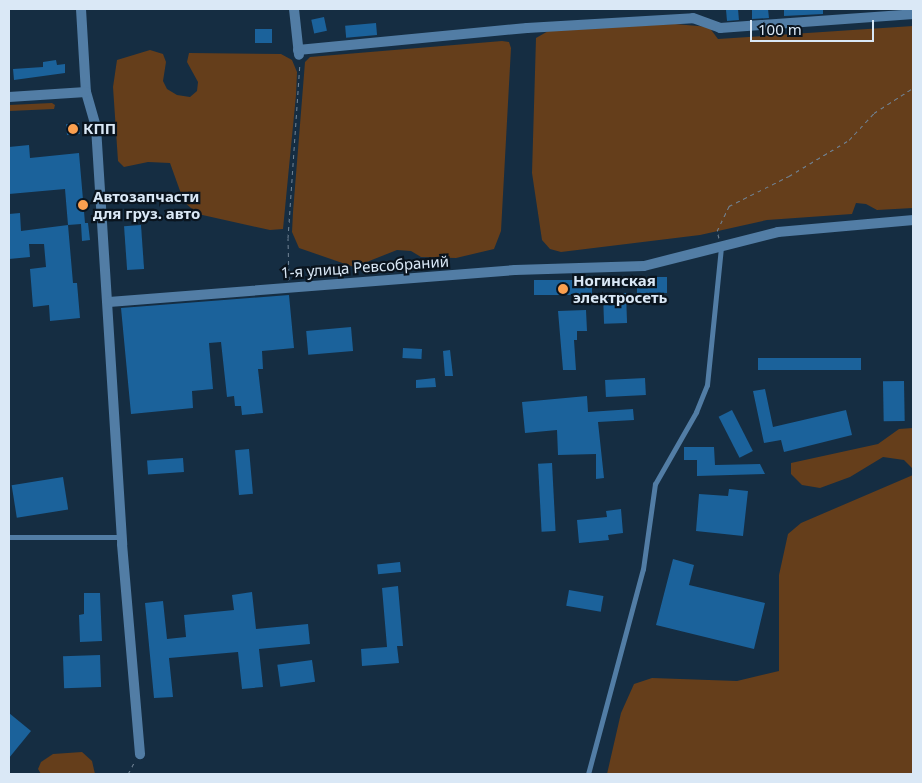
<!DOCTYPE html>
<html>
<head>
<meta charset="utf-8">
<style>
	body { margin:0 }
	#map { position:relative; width:922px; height:783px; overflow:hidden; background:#152d42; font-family:"Noto Sans",sans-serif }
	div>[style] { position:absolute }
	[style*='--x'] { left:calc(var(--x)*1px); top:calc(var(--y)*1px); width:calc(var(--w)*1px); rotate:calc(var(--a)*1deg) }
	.green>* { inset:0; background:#653e1b }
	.building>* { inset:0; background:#1b629b; transform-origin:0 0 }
	.path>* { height:1px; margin-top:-0.5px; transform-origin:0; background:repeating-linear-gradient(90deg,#708395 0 4px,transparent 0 8px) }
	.lane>* { height:5px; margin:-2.5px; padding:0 2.5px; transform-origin:2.5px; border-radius:2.5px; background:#527da5 }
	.street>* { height:10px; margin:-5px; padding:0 5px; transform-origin:5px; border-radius:5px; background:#527da5 }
	.dots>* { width:14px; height:14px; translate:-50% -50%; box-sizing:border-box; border:2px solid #0a141e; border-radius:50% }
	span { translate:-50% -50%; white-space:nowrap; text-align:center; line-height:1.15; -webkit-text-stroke:4.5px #0a141e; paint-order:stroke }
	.poi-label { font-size:15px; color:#dae8f6; font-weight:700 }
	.left { translate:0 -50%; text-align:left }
	.street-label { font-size:15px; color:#dae8f6 }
	.frame { position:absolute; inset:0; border:10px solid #dae8f6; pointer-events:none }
	.scale { position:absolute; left:750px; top:20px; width:124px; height:22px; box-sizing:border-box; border:2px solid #dae8f6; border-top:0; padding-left:6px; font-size:15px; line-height:18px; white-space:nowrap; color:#dae8f6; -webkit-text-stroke:4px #0a141e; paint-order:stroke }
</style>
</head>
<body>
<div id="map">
	<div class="green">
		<i style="clip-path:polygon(675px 24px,709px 27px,718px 39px,913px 26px,913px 208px,877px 210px,866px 204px,856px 203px,852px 214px,767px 220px,700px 235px,561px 252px,550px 249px,542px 240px,532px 173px,536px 38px,550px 30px)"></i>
		<i style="clip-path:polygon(502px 41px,509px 42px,511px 48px,501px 231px,494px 249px,456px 258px,421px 257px,411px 251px,397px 250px,354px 267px,299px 248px,292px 232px,293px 212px,305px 62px,310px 57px)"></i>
		<i style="clip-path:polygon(150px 50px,163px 54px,166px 62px,163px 81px,167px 89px,177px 95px,190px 97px,197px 91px,198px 82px,187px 62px,189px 53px,281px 54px,292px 60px,297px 72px,296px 95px,283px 229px,270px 230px,198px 214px,184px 202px,170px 163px,148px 162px,124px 167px,118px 161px,113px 87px,117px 60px)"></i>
		<i style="clip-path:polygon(9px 105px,52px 103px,55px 105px,54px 109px,9px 111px)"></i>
		<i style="clip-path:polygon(913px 428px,913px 469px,904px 460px,883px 457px,850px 477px,820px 488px,802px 485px,791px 474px,791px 463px,878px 444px,899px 429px)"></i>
		<i style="clip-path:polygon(913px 475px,913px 774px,607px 774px,621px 713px,634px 684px,652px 678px,737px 681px,779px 671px,779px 575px,788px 534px,801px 523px)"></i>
		<i style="clip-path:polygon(82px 752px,92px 761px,95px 774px,41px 774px,38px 769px,41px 762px,53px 754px)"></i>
	</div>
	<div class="building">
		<i style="left:738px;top:9px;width:11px;height:12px;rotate:85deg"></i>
		<i style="clip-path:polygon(752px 9px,768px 9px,769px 18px,752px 19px)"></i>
		<i style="clip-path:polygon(784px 9px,823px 9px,823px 14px,784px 16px)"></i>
		<i style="left:324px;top:17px;width:14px;height:13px;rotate:78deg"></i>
		<i style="left:376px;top:23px;width:12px;height:31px;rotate:85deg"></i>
		<i style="left:272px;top:29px;width:14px;height:17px;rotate:90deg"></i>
		<i style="clip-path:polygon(56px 60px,57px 65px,65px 64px,65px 73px,14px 80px,13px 69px,43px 67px,43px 62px)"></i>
		<i style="left:79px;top:123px;width:11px;height:13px;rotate:85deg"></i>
		<i style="clip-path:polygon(29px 145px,30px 158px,79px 153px,85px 223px,88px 223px,90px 240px,82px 241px,81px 224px,68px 225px,65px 189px,9px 194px,9px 147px)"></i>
		<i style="clip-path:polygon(20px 213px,21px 231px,68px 225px,73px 283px,77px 283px,80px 318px,50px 321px,49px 305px,33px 307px,30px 269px,46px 267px,44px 244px,29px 244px,30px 257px,9px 259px,9px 214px)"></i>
		<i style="left:141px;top:225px;width:44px;height:17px;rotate:86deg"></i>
		<i style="left:637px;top:277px;width:30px;height:16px"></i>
		<i style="left:592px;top:280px;width:15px;height:58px;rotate:90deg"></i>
		<i style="left:626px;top:293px;width:30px;height:23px;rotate:88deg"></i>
		<i style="clip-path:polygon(289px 295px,294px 348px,262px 351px,263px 369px,258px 369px,263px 413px,242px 415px,241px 406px,235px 406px,234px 396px,227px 397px,221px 342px,209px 343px,213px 389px,192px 391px,193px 408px,131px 414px,121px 308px)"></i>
		<i style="clip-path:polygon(586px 310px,587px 331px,577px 331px,577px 340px,574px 340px,576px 370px,563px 370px,558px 311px)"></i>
		<i style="left:351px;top:327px;width:24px;height:45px;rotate:85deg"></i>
		<i style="left:403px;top:348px;width:19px;height:10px;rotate:3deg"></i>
		<i style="clip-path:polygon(450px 350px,453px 376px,445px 376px,443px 351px)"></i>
		<i style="left:861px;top:358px;width:12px;height:103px;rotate:90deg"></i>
		<i style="clip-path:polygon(435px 378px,436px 387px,416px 388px,416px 380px)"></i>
		<i style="left:645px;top:378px;width:17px;height:40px;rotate:87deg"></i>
		<i style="left:904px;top:381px;width:40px;height:21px;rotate:89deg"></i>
		<i style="clip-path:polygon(765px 389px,773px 427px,846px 410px,852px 435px,784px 452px,781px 440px,764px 443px,753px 391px)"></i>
		<i style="clip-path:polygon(587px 396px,588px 412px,633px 409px,634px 420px,598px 422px,604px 478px,596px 479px,596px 454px,558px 455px,557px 430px,525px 433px,522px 402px)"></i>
		<i style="left:732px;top:410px;width:46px;height:15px;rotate:63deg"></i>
		<i style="clip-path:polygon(684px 447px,714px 447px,715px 465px,760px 464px,765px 474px,697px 476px,697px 460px,684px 460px)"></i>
		<i style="left:249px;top:449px;width:45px;height:14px;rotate:85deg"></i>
		<i style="left:183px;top:458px;width:14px;height:36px;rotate:86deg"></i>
		<i style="left:552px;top:463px;width:68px;height:14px;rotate:87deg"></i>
		<i style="left:63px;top:477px;width:33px;height:52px;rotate:81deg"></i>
		<i style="clip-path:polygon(729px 489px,748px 491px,743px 536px,696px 531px,699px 494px,728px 496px)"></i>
		<i style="clip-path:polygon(621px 509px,623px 533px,608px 535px,609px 540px,579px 543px,577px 520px,607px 517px,606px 511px)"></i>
		<i style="clip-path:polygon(673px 559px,694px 565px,689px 585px,765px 603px,754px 649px,656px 625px)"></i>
		<i style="left:400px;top:562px;width:10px;height:23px;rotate:84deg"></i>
		<i style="clip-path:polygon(398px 586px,403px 646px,397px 646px,399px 663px,362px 666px,361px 649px,387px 647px,382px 588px)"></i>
		<i style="left:569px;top:590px;width:35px;height:16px;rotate:10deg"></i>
		<i style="clip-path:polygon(252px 592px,256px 629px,308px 624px,310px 644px,259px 649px,263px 687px,242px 689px,238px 652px,169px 658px,173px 697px,154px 698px,145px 603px,163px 601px,167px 639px,186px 637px,184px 615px,234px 610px,232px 595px)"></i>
		<i style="clip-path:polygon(84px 593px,100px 593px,102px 641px,80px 642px,79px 615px,84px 614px)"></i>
		<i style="left:100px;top:655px;width:32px;height:37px;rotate:88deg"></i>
		<i style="left:312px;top:660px;width:22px;height:35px;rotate:82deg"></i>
		<i style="clip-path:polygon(9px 713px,31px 731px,9px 758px)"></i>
	</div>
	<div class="path">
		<i style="--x:719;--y:238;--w:7;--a:-106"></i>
		<i style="--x:717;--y:231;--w:28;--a:-64"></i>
		<i style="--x:729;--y:206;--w:67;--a:-26.6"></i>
		<i style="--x:789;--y:176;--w:70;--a:-31"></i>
		<i style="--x:849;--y:140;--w:37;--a:-47"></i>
		<i style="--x:874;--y:113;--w:46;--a:-32.7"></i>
		<i style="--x:289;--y:280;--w:42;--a:-91.4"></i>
		<i style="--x:288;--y:238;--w:174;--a:-86.1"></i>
		<i style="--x:128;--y:774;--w:15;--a:-62"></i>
	</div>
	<div class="lane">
		<i style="--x:9;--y:537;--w:112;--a:0"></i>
		<i style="--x:588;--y:774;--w:212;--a:-75"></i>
		<i style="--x:643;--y:569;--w:86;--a:-82"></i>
		<i style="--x:655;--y:484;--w:83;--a:-60.3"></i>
		<i style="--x:696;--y:412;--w:29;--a:-68"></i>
		<i style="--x:707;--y:385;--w:139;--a:-84.2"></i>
	</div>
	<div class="street">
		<i style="--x:81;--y:9;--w:83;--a:86.6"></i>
		<i style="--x:86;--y:92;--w:36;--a:74"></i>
		<i style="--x:96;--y:127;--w:418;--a:86.4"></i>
		<i style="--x:122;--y:544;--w:211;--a:85.1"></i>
		<i style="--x:294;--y:9;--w:46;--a:83.8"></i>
		<i style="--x:298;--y:50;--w:230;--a:-5.5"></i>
		<i style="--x:527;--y:28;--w:166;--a:-3.4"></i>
		<i style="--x:693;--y:18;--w:29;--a:20"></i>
		<i style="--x:720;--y:28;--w:194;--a:-4.1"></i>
		<i style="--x:9;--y:97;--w:77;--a:-3.7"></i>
		<i style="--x:109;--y:302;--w:407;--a:-4.5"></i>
		<i style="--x:515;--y:270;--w:129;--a:-1.8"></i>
		<i style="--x:644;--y:266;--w:138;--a:-14.2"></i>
		<i style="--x:778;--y:232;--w:136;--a:-5.1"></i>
	</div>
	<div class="dots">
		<i style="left:73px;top:129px;background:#fa9f4f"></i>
		<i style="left:83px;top:205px;background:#fa9f4f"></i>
		<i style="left:563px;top:289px;background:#fa9f4f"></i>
	</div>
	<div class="poi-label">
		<span class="left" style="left:83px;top:129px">КПП</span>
		<span class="left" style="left:93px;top:205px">Автозапчасти<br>для груз. авто</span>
		<span class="left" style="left:573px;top:289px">Ногинская<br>электросеть</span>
	</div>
	<div class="street-label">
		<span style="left:365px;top:267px;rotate:-4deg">1-я улица Ревсобраний</span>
	</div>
	<div class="frame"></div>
	<div class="scale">100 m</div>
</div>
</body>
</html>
